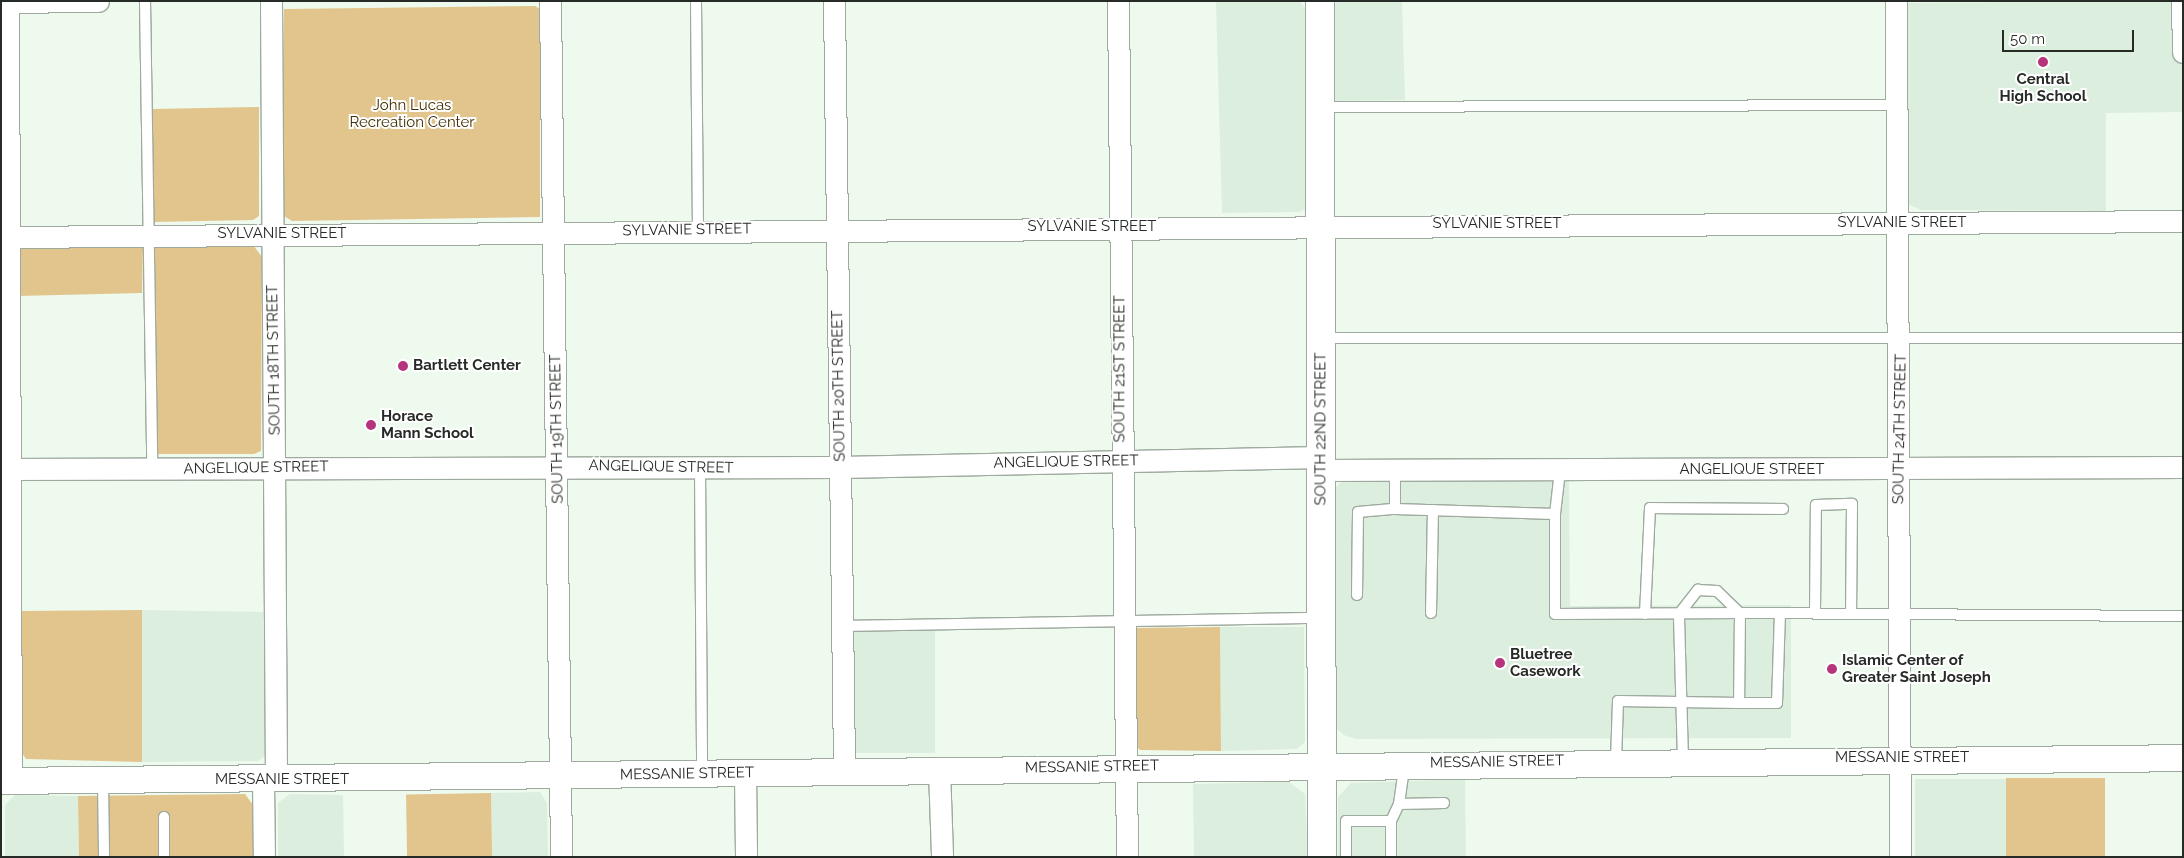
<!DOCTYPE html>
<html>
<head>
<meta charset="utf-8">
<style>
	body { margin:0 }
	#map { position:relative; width:2184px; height:858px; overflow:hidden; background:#eefaee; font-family:Raleway,sans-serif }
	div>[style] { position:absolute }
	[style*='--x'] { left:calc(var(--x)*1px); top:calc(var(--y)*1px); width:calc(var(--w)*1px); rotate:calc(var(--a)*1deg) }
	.built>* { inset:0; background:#dceedd; transform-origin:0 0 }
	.green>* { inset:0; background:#e1c58d; transform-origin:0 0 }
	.roads { filter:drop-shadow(1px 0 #9faa9f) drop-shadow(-1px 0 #9faa9f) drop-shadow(0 1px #9faa9f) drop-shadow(0 -1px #9faa9f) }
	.service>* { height:10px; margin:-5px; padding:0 5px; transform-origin:5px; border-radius:5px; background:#fff }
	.minor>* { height:21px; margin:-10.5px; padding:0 10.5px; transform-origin:10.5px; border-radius:10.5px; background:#fff }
	.tertiary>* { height:26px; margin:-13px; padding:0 13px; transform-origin:13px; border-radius:13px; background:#fff }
	.secondary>* { height:28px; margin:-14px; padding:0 14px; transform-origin:14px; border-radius:14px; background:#fff }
	.dots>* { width:14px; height:14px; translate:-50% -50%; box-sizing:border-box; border:2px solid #fff; border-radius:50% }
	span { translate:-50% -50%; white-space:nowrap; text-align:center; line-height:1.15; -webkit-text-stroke:4px #fff; paint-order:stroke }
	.poi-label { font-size:15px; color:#272b27; font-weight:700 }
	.left { translate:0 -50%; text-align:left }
	.park-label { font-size:15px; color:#412e01 }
	.street-label { font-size:15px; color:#272b27 }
	.frame { position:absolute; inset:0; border:2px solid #272b27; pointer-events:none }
	.scale { position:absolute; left:2002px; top:30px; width:132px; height:22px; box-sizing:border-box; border:2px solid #272b27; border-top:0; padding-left:6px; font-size:15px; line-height:18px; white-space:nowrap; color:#272b27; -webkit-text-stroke:4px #fff; paint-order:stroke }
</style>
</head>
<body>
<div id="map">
	<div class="built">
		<i style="clip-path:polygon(1299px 1px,1307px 10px,1307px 208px,1300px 212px,1222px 213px,1216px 2px)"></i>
		<i style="clip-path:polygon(1338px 1px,1402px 1px,1405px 100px,1332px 101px,1330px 9px)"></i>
		<i style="clip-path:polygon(2183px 1px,2183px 112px,2106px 113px,2106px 211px,1922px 210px,1907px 204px,1906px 3px)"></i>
		<i style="clip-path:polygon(1344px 480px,1569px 480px,1570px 606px,1791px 605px,1791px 738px,1356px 739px,1344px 735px,1336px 728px,1334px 715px,1333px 489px)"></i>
		<i style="clip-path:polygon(142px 610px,264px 612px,265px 756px,258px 761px,142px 762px)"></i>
		<i style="clip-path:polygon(1220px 627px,1304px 627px,1305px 742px,1297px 749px,1221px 751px)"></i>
		<i style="left:935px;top:629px;width:124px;height:85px;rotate:90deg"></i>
		<i style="clip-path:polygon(1465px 779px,1466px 857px,1338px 857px,1338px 797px,1351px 783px)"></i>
		<i style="left:1915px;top:779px;width:91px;height:78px"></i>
		<i style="clip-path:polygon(1289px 782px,1305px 794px,1308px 857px,1194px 857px,1193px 784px)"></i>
		<i style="clip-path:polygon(540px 792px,547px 803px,548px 857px,492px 857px,491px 793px)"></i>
		<i style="clip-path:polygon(290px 794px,343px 795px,344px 857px,278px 857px,278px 803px)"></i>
		<i style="clip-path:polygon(15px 795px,78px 796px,79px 857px,5px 857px,5px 805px)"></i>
	</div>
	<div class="green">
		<i style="clip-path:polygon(535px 6px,540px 9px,540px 217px,292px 221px,284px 216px,284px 9px)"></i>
		<i style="clip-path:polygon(259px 107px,259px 216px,253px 220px,154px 222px,152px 109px)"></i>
		<i style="clip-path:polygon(143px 245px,142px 293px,17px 296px,17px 253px,22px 247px)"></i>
		<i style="clip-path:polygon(253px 245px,262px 257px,261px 451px,254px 454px,157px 454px,154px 247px)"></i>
		<i style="clip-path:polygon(142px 610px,142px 762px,26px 759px,22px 753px,21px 611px)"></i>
		<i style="clip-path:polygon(1220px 627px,1221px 751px,1140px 750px,1135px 745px,1134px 628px)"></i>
		<i style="left:2105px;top:778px;width:79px;height:99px;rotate:90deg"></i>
		<i style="left:491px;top:793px;width:64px;height:85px;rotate:89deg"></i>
		<i style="clip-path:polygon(245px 794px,253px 805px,254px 857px,79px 857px,78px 796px)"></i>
	</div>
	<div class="roads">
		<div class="service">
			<i style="--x:145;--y:1;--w:468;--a:89.1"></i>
			<i style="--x:696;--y:1;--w:229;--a:89.5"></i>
			<i style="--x:1322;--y:107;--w:575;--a:-0.2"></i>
			<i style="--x:1321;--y:338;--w:862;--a:0"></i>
			<i style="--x:700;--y:467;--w:305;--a:89.6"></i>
			<i style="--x:1395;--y:471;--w:38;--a:90"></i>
			<i style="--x:1395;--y:509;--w:160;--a:1.8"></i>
			<i style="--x:1555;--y:514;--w:100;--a:90"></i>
			<i style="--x:1555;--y:614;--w:185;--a:-0.3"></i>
			<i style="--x:1740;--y:613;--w:90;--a:90.6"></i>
			<i style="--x:1739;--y:703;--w:121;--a:-179.1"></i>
			<i style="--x:1618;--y:701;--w:60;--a:91.9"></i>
			<i style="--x:1555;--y:514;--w:43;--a:-83.4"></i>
			<i style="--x:1357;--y:595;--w:83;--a:-89.3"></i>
			<i style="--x:1358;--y:512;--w:37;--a:-5"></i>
			<i style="--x:1815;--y:612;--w:107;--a:-89.5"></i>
			<i style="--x:1816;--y:505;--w:36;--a:-2"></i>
			<i style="--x:1852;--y:504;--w:108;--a:90.5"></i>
			<i style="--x:1431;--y:613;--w:103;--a:-88.9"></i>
			<i style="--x:1645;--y:614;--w:106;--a:-87.3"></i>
			<i style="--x:1650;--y:508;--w:133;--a:0.4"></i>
			<i style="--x:842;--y:626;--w:479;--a:-1"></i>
			<i style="--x:1739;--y:703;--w:38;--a:0"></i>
			<i style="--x:1777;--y:703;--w:90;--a:-88.1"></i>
			<i style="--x:1683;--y:760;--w:146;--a:-91.6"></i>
			<i style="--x:1679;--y:614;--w:31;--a:-52"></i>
			<i style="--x:1698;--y:590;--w:19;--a:3"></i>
			<i style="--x:1717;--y:591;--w:32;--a:44"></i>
			<i style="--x:1740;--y:613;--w:443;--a:0.4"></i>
			<i style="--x:103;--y:781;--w:76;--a:89.2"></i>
			<i style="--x:1399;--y:804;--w:45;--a:-1.3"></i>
			<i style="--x:164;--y:817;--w:40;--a:90"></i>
			<i style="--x:1346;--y:857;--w:36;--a:-90"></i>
			<i style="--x:1346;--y:821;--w:45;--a:0"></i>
			<i style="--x:1391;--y:857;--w:36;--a:-90"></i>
			<i style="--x:1391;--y:821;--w:19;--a:-65"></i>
			<i style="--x:1399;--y:804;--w:37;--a:-82"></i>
		</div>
		<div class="minor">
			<i style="--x:8;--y:1;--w:780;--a:89.78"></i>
			<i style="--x:271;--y:1;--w:779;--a:89.63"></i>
			<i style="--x:550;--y:1;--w:856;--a:89.26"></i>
			<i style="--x:834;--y:1;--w:769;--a:89.25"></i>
			<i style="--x:1118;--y:1;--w:856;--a:89.4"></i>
			<i style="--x:1896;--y:1;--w:856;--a:89.73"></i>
			<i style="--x:2182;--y:1;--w:51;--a:88.9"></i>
			<i style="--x:1;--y:2;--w:97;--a:-0.6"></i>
			<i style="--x:1;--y:237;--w:2182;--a:-0.42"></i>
			<i style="--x:1;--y:469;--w:839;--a:-0.14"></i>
			<i style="--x:840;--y:467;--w:481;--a:-1.2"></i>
			<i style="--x:1321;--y:470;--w:862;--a:-0.2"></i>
			<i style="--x:939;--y:769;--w:88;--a:88"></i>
			<i style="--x:745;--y:772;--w:85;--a:89.3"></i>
			<i style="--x:263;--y:780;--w:77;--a:89.3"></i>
		</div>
		<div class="tertiary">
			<i style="--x:1;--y:781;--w:2182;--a:-0.6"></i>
		</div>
		<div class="secondary">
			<i style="--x:1320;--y:1;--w:856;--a:89.87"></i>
		</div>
	</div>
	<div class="dots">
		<i style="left:2043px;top:62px;background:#b6347b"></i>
		<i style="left:403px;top:366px;background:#b6347b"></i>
		<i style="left:371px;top:425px;background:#b6347b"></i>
		<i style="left:1500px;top:663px;background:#b6347b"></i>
		<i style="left:1832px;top:669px;background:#b6347b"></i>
	</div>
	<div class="poi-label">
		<span style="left:2043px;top:88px">Central<br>High School</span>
		<span class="left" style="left:413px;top:366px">Bartlett Center</span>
		<span class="left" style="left:381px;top:425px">Horace<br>Mann School</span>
		<span class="left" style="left:1510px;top:663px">Bluetree<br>Casework</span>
		<span class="left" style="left:1842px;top:669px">Islamic Center of<br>Greater Saint Joseph</span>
	</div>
	<div class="park-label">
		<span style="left:412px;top:114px">John Lucas<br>Recreation Center</span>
	</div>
	<div class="street-label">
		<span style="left:1902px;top:223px">SYLVANIE STREET</span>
		<span style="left:1497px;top:224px">SYLVANIE STREET</span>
		<span style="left:1092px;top:227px">SYLVANIE STREET</span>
		<span style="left:687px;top:230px;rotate:-1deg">SYLVANIE STREET</span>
		<span style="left:282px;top:234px">SYLVANIE STREET</span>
		<span style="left:274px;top:360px;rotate:-91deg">SOUTH 18TH STREET</span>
		<span style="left:1120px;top:369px;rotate:-90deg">SOUTH 21ST STREET</span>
		<span style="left:839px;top:386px;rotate:-91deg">SOUTH 20TH STREET</span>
		<span style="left:557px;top:429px;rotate:-91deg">SOUTH 19TH STREET</span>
		<span style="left:1321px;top:429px;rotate:-90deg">SOUTH 22ND STREET</span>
		<span style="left:1900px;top:429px;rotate:-89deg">SOUTH 24TH STREET</span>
		<span style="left:1066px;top:462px;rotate:-1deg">ANGELIQUE STREET</span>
		<span style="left:661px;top:467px;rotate:1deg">ANGELIQUE STREET</span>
		<span style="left:256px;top:468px;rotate:-1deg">ANGELIQUE STREET</span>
		<span style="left:1752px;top:470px">ANGELIQUE STREET</span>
		<span style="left:1902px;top:758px">MESSANIE STREET</span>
		<span style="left:1497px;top:762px;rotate:-1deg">MESSANIE STREET</span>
		<span style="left:1092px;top:767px;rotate:-1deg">MESSANIE STREET</span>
		<span style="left:687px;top:774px;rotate:-1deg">MESSANIE STREET</span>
		<span style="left:282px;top:780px">MESSANIE STREET</span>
	</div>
	<div class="frame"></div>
	<div class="scale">50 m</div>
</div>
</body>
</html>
